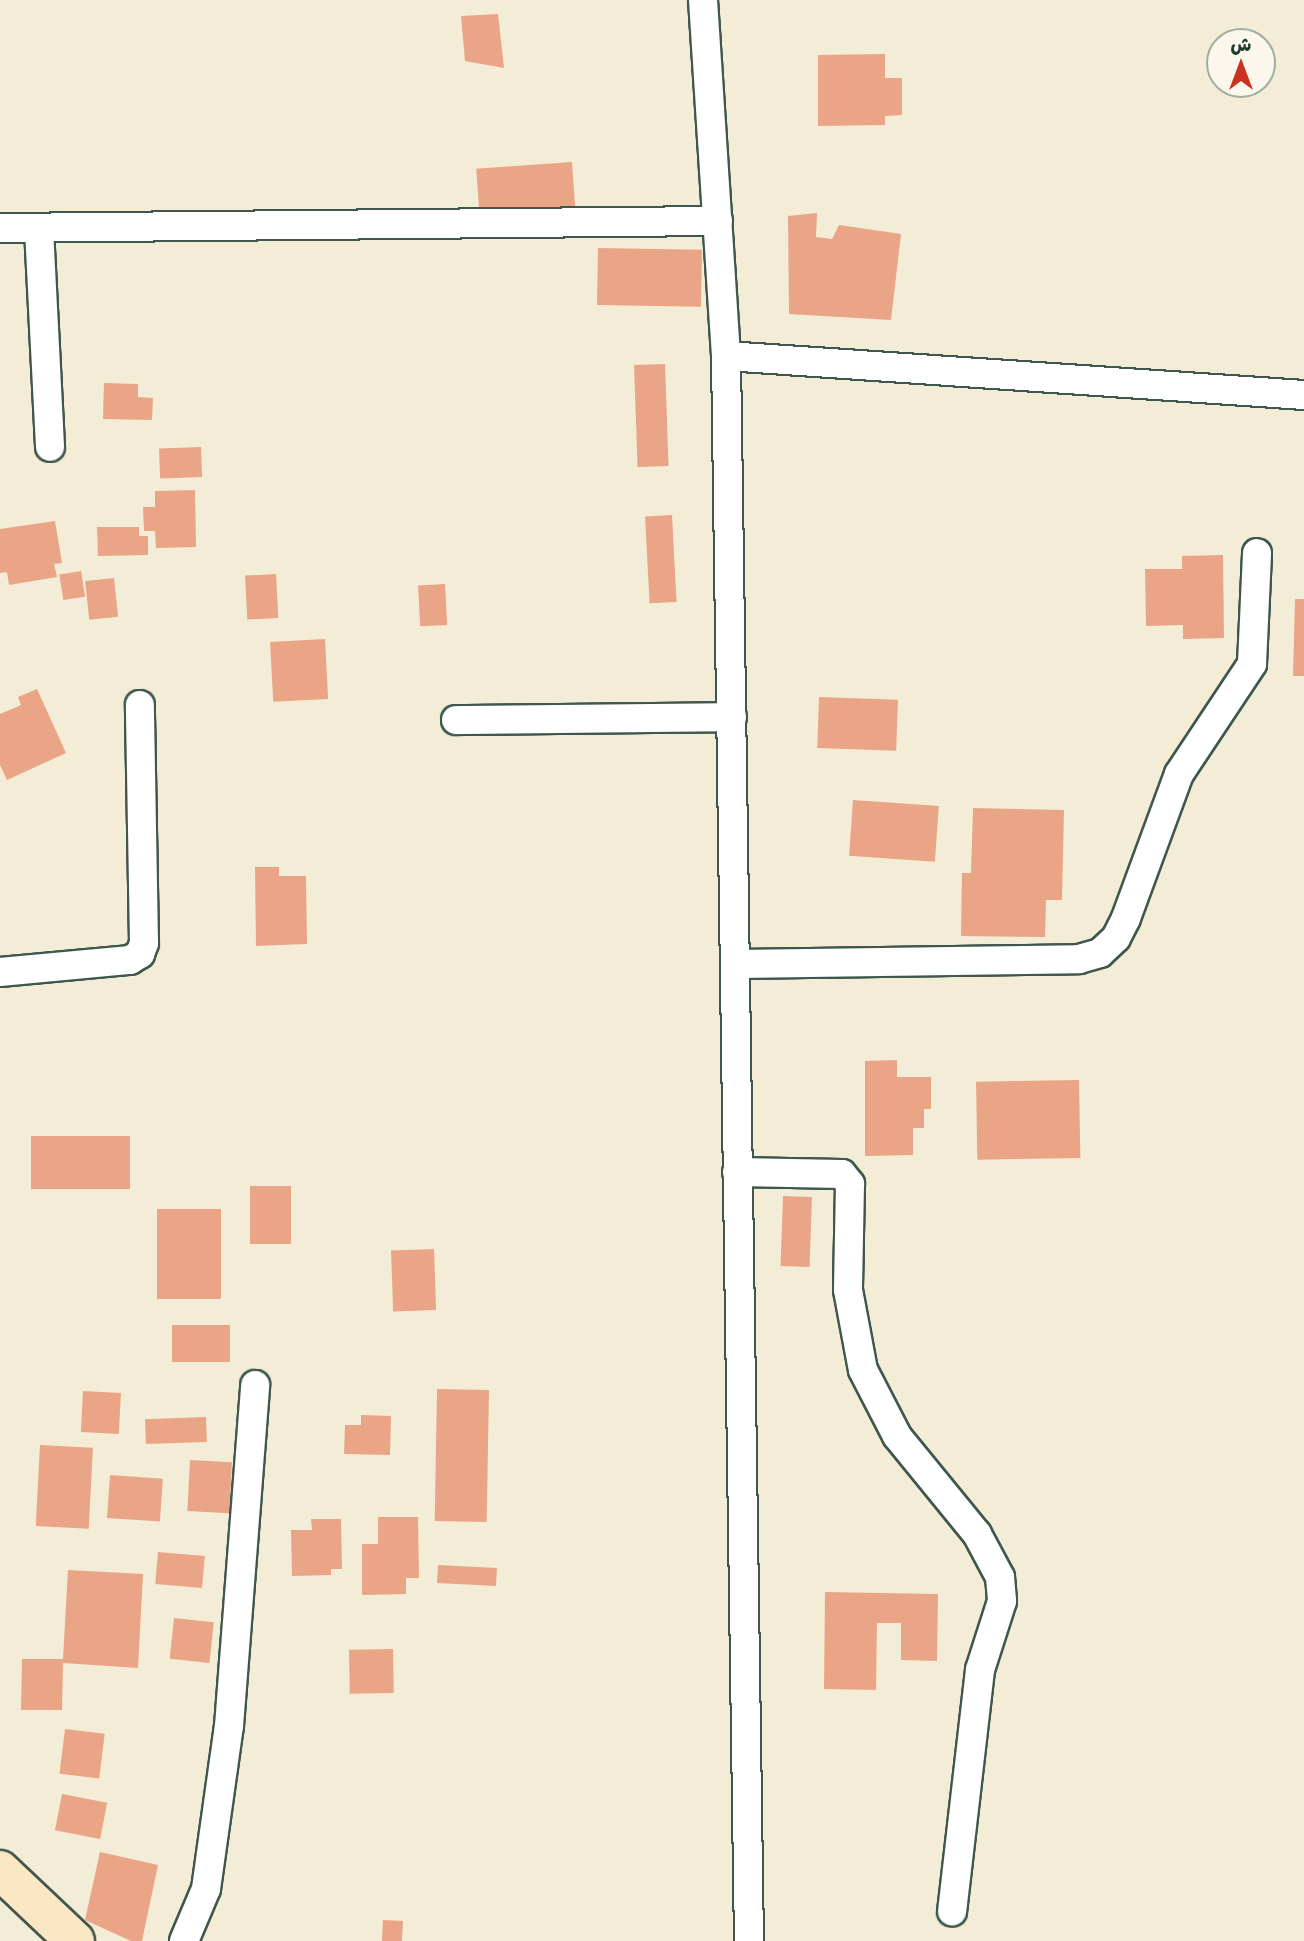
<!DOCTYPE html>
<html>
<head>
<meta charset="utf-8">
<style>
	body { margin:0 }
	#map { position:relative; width:1304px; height:1941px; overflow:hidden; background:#f3edd7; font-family:Delius,"Playpen Sans Arabic",sans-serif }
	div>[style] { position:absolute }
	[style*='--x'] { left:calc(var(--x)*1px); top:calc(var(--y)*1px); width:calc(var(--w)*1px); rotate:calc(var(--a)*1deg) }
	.building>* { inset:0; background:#e9a586; transform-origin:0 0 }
	.roads { filter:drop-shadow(2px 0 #3f574c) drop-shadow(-2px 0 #3f574c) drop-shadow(0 2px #3f574c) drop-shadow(0 -2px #3f574c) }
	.street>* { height:28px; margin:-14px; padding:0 14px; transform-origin:14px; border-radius:14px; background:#fff }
	.secondary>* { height:38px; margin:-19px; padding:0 19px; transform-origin:19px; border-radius:19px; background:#fbe7c3 }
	span { translate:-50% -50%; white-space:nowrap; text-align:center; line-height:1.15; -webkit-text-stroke:6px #fbf7ec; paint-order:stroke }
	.north { position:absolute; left:1206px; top:28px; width:70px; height:70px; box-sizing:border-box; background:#fbf7ec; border:2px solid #a3ada2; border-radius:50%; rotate:0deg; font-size:19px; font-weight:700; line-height:28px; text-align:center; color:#1f3d34 }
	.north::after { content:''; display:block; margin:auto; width:24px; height:32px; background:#c8321e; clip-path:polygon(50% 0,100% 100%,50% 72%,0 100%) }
</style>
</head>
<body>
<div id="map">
	<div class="building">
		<i style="clip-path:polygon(498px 14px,504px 68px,465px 61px,461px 16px)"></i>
		<i style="clip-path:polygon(885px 54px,885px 78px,902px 78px,902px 115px,885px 116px,885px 125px,818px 126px,818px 55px)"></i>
		<i style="left:572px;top:162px;width:51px;height:96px;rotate:86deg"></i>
		<i style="clip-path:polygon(817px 213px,816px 237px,832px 239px,839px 225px,901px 234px,891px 320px,789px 314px,788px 216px)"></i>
		<i style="left:598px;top:248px;width:104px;height:57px;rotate:1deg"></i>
		<i style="left:665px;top:364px;width:102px;height:31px;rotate:88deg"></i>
		<i style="clip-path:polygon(104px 383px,138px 384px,138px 397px,153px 398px,152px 420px,103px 419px)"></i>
		<i style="left:201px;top:447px;width:30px;height:42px;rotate:88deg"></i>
		<i style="clip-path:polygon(195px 490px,196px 547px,156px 548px,155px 531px,144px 531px,143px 507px,155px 507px,155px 491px)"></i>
		<i style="left:672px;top:515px;width:87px;height:27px;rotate:87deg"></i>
		<i style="clip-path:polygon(55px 521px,62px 563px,54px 564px,57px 577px,9px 585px,7px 572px,0 573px,0 529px)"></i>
		<i style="clip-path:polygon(97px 527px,139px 527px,139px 536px,148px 536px,148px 555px,98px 556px)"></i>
		<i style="clip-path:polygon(1223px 555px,1224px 638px,1183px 639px,1183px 625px,1146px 626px,1145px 569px,1182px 569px,1182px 556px)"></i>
		<i style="left:81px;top:571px;width:26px;height:22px;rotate:81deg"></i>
		<i style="left:276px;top:574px;width:44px;height:31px;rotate:87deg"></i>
		<i style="left:114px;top:578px;width:39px;height:29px;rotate:84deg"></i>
		<i style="left:445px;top:584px;width:41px;height:27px;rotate:87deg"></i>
		<i style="clip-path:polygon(1295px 599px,1304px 599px,1304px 676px,1293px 676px)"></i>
		<i style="left:325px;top:639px;width:60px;height:55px;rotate:87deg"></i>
		<i style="clip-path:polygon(37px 689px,66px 753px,7px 780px,0 765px,0 714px,21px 705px,18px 697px)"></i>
		<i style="left:819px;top:697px;width:79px;height:51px;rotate:2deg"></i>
		<i style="left:853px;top:800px;width:86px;height:56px;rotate:4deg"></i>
		<i style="clip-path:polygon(973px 808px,1064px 810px,1062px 900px,1046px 900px,1045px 937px,961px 936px,962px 873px,971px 873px)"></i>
		<i style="clip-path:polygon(255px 867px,279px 867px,279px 876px,306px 876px,307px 944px,256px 946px)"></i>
		<i style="clip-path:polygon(897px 1060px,897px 1077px,931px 1077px,931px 1109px,924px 1109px,924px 1128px,913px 1128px,913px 1155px,865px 1156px,865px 1061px)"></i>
		<i style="left:1079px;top:1080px;width:78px;height:103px;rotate:89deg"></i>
		<i style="left:31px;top:1136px;width:99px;height:53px"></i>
		<i style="left:250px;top:1186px;width:41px;height:58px"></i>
		<i style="left:783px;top:1196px;width:29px;height:70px;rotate:2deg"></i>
		<i style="left:157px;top:1209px;width:64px;height:90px"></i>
		<i style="left:434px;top:1249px;width:61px;height:43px;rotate:88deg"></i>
		<i style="left:172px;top:1325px;width:58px;height:37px"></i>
		<i style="left:437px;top:1389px;width:52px;height:132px;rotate:1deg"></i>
		<i style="left:83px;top:1391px;width:38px;height:41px;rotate:3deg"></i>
		<i style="clip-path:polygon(361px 1415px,391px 1416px,390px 1455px,344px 1454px,345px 1425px,361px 1425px)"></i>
		<i style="left:206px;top:1417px;width:25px;height:61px;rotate:88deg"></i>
		<i style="left:40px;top:1445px;width:53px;height:81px;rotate:3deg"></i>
		<i style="left:190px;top:1460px;width:42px;height:51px;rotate:3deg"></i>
		<i style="left:110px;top:1475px;width:53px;height:43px;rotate:4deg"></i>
		<i style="clip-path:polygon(378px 1517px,418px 1517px,419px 1578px,406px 1578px,406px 1594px,362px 1595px,362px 1544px,378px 1544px)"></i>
		<i style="clip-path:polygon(311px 1519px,341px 1519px,342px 1569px,331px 1569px,331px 1575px,292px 1576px,291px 1530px,312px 1530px)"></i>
		<i style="left:158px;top:1552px;width:47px;height:32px;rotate:5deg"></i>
		<i style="left:438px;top:1565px;width:59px;height:18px;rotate:3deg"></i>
		<i style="clip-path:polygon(68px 1570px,143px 1574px,138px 1668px,63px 1663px,62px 1710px,21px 1710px,22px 1659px,63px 1659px)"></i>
		<i style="clip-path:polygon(825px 1592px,938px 1594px,937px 1661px,901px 1660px,901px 1623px,877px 1623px,876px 1690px,824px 1689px)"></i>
		<i style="left:174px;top:1618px;width:40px;height:41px;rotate:6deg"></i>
		<i style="left:393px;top:1649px;width:44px;height:44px;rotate:89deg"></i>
		<i style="left:65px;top:1729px;width:40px;height:45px;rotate:7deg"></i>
		<i style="left:62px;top:1794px;width:46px;height:37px;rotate:11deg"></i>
		<i style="clip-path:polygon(100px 1852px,158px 1865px,142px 1941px,131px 1941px,85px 1920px)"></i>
		<i style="left:383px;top:1920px;width:20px;height:21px;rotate:3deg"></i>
	</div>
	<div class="roads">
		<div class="street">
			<i style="--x:703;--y:0;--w:357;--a:86.3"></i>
			<i style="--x:726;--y:356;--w:1585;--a:89.17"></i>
			<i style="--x:0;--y:228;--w:718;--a:-0.56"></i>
			<i style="--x:39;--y:229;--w:218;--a:87.1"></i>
			<i style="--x:726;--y:356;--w:579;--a:3.86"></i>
			<i style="--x:456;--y:720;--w:276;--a:-0.6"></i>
			<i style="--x:737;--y:964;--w:342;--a:-0.8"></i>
			<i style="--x:1079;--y:959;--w:22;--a:-16"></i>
			<i style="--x:1100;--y:953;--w:22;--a:-43"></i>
			<i style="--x:1116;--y:938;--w:22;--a:-63"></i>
			<i style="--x:1126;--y:918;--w:153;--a:-69.8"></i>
			<i style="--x:1179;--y:774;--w:132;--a:-56.4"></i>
			<i style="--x:1252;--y:664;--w:111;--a:-87.4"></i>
			<i style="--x:0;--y:972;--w:131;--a:-5.3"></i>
			<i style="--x:130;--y:960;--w:12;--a:-31"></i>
			<i style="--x:140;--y:954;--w:12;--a:-70"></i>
			<i style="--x:144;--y:943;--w:238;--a:-91"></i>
			<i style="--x:737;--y:1172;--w:105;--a:1.1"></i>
			<i style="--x:842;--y:1174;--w:13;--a:51"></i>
			<i style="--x:850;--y:1184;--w:106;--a:91.1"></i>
			<i style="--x:848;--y:1290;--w:81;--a:79.4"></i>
			<i style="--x:863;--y:1370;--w:74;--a:62.7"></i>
			<i style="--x:897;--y:1436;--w:127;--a:50.8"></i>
			<i style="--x:977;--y:1534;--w:49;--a:61.9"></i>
			<i style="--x:1000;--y:1577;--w:24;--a:85"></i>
			<i style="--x:1002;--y:1601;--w:72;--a:107.7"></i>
			<i style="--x:980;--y:1670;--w:243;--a:96.6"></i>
			<i style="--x:184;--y:1941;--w:56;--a:-67.1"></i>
			<i style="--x:206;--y:1889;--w:165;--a:-82"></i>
			<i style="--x:229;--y:1726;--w:342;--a:-85.6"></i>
		</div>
		<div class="secondary">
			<i style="--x:0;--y:1870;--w:103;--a:43.4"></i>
		</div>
	</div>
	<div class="north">ش</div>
</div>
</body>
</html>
